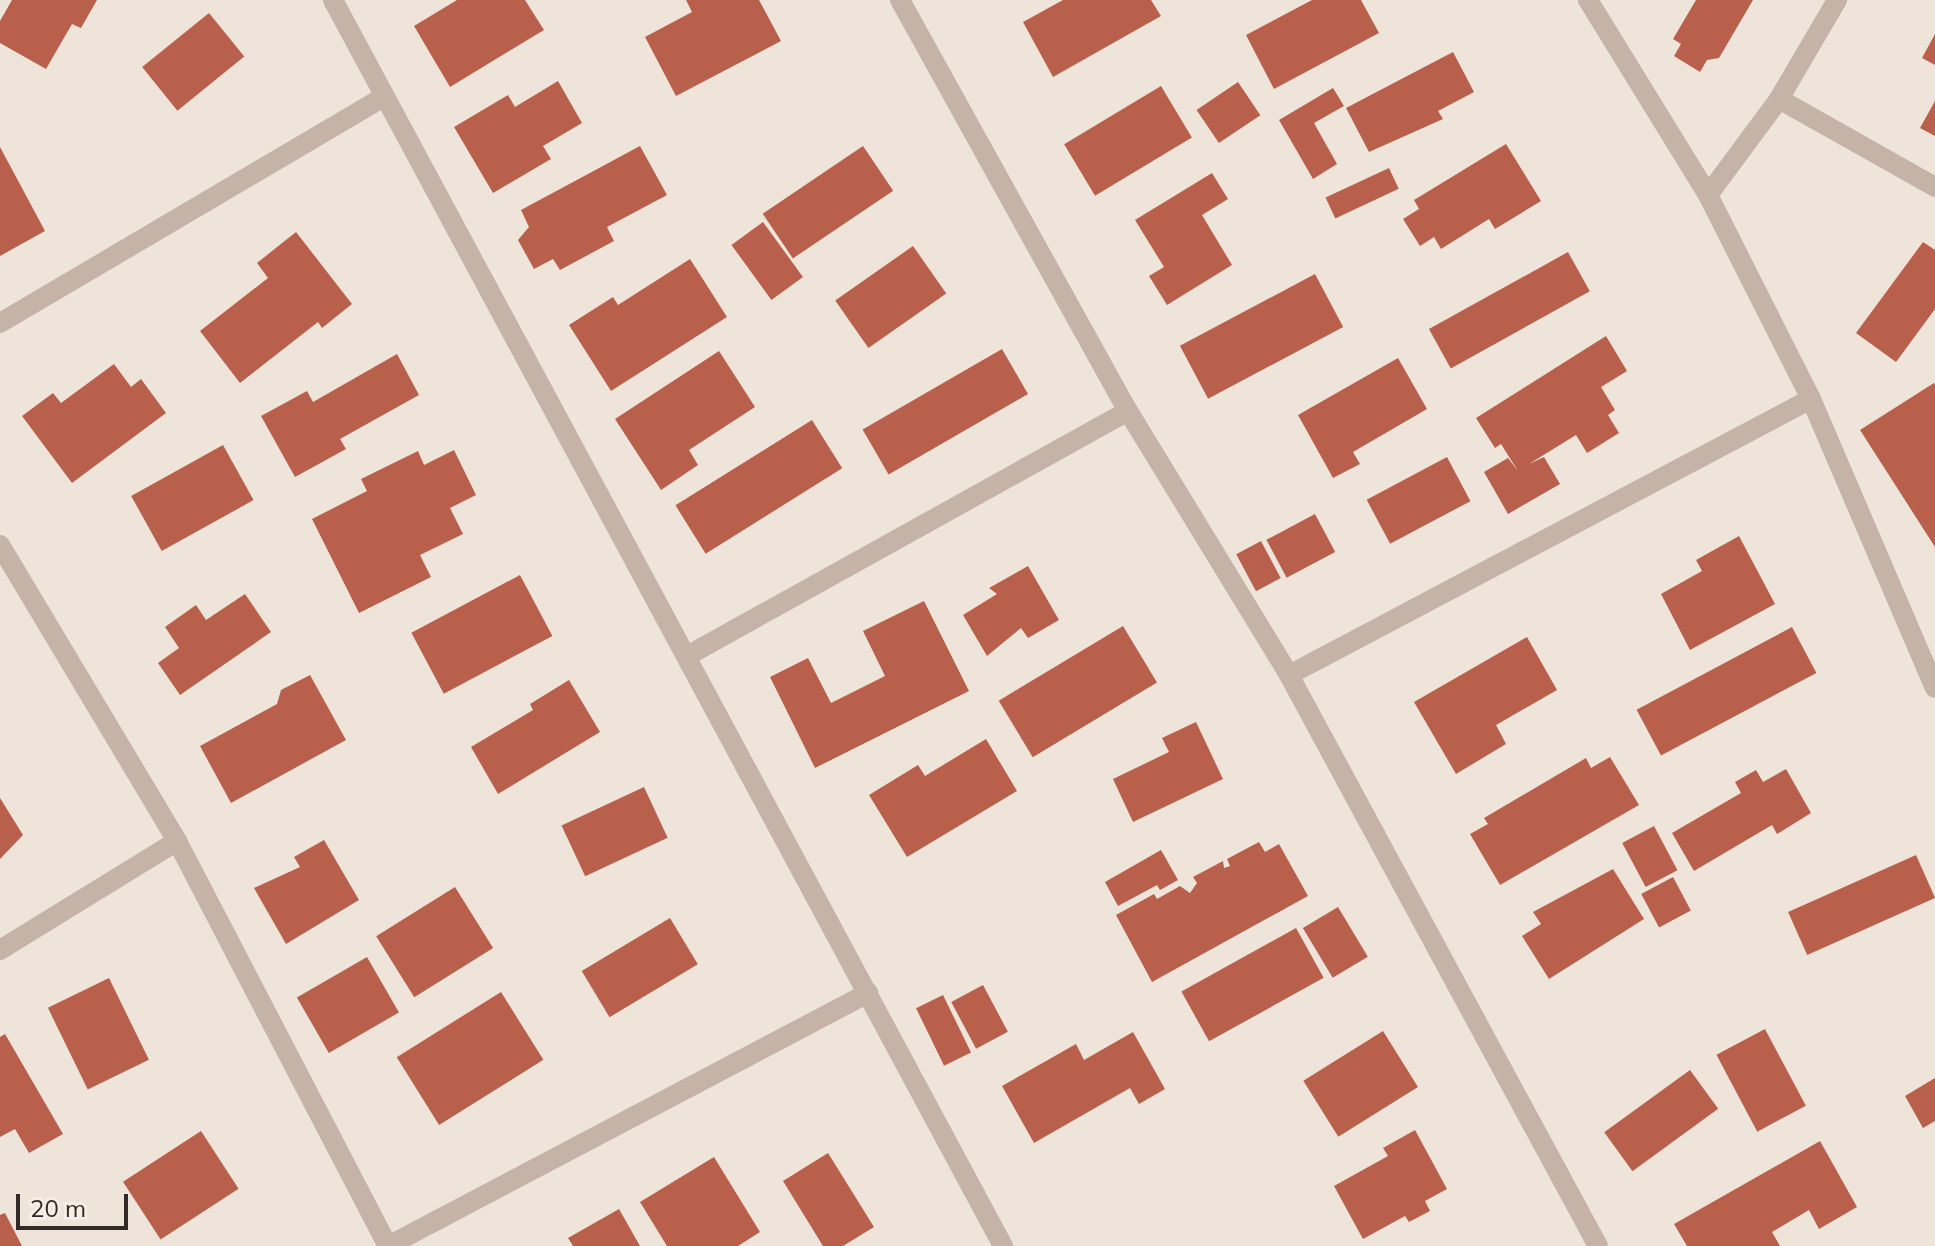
<!DOCTYPE html>
<html>
<head>
<meta charset="utf-8">
<style>
	body { margin:0 }
	#map { position:relative; width:1935px; height:1246px; overflow:hidden; background:#eee4da; font-family:Mulish,sans-serif }
	div>[style] { position:absolute }
	[style*='--x'] { left:calc(var(--x)*1px); top:calc(var(--y)*1px); width:calc(var(--w)*1px); rotate:calc(var(--a)*1deg) }
	.building>* { inset:0; background:#b9604d; transform-origin:0 0 }
	.minor>* { height:20px; margin:-10px; padding:0 10px; transform-origin:10px; border-radius:10px; background:#c5b3a7 }
	span { translate:-50% -50%; white-space:nowrap; text-align:center; line-height:1.15; -webkit-text-stroke:8px #f7eee6; paint-order:stroke }
	.scale { position:absolute; left:16px; top:1194px; width:112px; height:36px; box-sizing:border-box; border:4px solid #332a27; border-top:0; padding-left:10px; font-size:24px; line-height:28px; white-space:nowrap; color:#332a27; -webkit-text-stroke:6px #f7eee6; paint-order:stroke }
</style>
</head>
<body>
<div id="map">
	<div class="building">
		<i style="clip-path:polygon(12px 0,97px 0,81px 28px,72px 24px,46px 69px,0 43px,0 21px)"></i>
		<i style="clip-path:polygon(457px 0,525px 0,544px 30px,450px 87px,414px 26px)"></i>
		<i style="clip-path:polygon(686px 0,759px 0,781px 41px,676px 96px,645px 37px,692px 12px)"></i>
		<i style="clip-path:polygon(1063px 0,1151px 0,1161px 16px,1053px 77px,1023px 22px)"></i>
		<i style="clip-path:polygon(1312px 0,1361px 0,1379px 33px,1274px 89px,1246px 35px)"></i>
		<i style="clip-path:polygon(1696px 0,1753px 0,1719px 58px,1707px 60px,1700px 72px,1674px 56px,1681px 44px,1673px 39px)"></i>
		<i style="left:209px;top:13px;width:56px;height:86px;rotate:51deg"></i>
		<i style="clip-path:polygon(1935px 34px,1935px 65px,1922px 58px)"></i>
		<i style="clip-path:polygon(1453px 52px,1474px 92px,1438px 111px,1443px 119px,1369px 152px,1346px 108px)"></i>
		<i style="clip-path:polygon(558px 81px,582px 123px,543px 146px,551px 159px,493px 193px,454px 127px,508px 95px,515px 107px)"></i>
		<i style="left:1238px;top:82px;width:40px;height:50px;rotate:56deg"></i>
		<i style="left:1161px;top:86px;width:60px;height:113px;rotate:59deg"></i>
		<i style="clip-path:polygon(1333px 88px,1344px 106px,1314px 123px,1337px 164px,1313px 179px,1279px 120px)"></i>
		<i style="clip-path:polygon(1935px 101px,1935px 136px,1920px 128px)"></i>
		<i style="clip-path:polygon(1506px 144px,1541px 201px,1495px 229px,1489px 219px,1441px 249px,1434px 237px,1420px 246px,1403px 219px,1419px 209px,1414px 200px)"></i>
		<i style="clip-path:polygon(640px 146px,667px 195px,607px 227px,614px 241px,560px 270px,553px 259px,534px 269px,518px 240px,529px 227px,521px 210px)"></i>
		<i style="left:863px;top:146px;width:54px;height:121px;rotate:56deg"></i>
		<i style="clip-path:polygon(0 147px,45px 231px,0 256px)"></i>
		<i style="left:1389px;top:168px;width:23px;height:70px;rotate:65deg"></i>
		<i style="clip-path:polygon(1212px 173px,1228px 199px,1202px 215px,1232px 265px,1167px 305px,1149px 276px,1164px 267px,1135px 220px)"></i>
		<i style="left:763px;top:222px;width:68px;height:39px;rotate:54deg"></i>
		<i style="clip-path:polygon(296px 232px,352px 304px,322px 328px,318px 322px,240px 383px,200px 331px,268px 278px,257px 263px)"></i>
		<i style="clip-path:polygon(1923px 242px,1935px 250px,1935px 309px,1896px 362px,1856px 333px)"></i>
		<i style="left:913px;top:246px;width:58px;height:95px;rotate:55deg"></i>
		<i style="left:1568px;top:252px;width:45px;height:159px;rotate:61deg"></i>
		<i style="clip-path:polygon(690px 259px,727px 317px,611px 391px,569px 325px,613px 297px,618px 305px)"></i>
		<i style="left:1315px;top:274px;width:60px;height:153px;rotate:62deg"></i>
		<i style="clip-path:polygon(1606px 336px,1627px 371px,1601px 387px,1615px 410px,1608px 415px,1619px 433px,1587px 453px,1576px 435px,1529px 464px,1544px 457px,1560px 484px,1508px 514px,1484px 472px,1508px 458px,1518px 471px,1501px 444px,1495px 448px,1476px 418px)"></i>
		<i style="left:1002px;top:349px;width:52px;height:161px;rotate:60deg"></i>
		<i style="clip-path:polygon(719px 351px,755px 407px,689px 450px,698px 465px,661px 490px,615px 419px)"></i>
		<i style="clip-path:polygon(397px 354px,419px 395px,340px 439px,346px 449px,295px 477px,261px 416px,307px 391px,313px 402px)"></i>
		<i style="clip-path:polygon(1398px 358px,1427px 409px,1353px 452px,1360px 464px,1333px 478px,1298px 415px)"></i>
		<i style="clip-path:polygon(114px 364px,131px 387px,141px 379px,166px 413px,72px 483px,22px 416px,53px 393px,61px 403px)"></i>
		<i style="clip-path:polygon(1934px 383px,1935px 385px,1935px 547px,1860px 430px)"></i>
		<i style="left:812px;top:420px;width:57px;height:161px;rotate:58deg"></i>
		<i style="left:223px;top:445px;width:63px;height:105px;rotate:61deg"></i>
		<i style="clip-path:polygon(454px 450px,476px 495px,450px 508px,463px 534px,420px 555px,431px 577px,359px 613px,312px 519px,367px 491px,361px 479px,418px 451px,424px 465px)"></i>
		<i style="left:1447px;top:457px;width:50px;height:91px;rotate:62deg"></i>
		<i style="left:1315px;top:514px;width:43px;height:55px;rotate:62deg"></i>
		<i style="clip-path:polygon(1739px 536px,1775px 604px,1690px 650px,1661px 594px,1702px 571px,1696px 560px)"></i>
		<i style="left:1261px;top:541px;width:42px;height:28px;rotate:62deg"></i>
		<i style="clip-path:polygon(1028px 566px,1059px 620px,1028px 638px,1021px 628px,987px 656px,963px 615px,997px 594px,989px 588px)"></i>
		<i style="left:520px;top:575px;width:69px;height:123px;rotate:62deg"></i>
		<i style="clip-path:polygon(245px 594px,271px 632px,180px 695px,158px 663px,179px 648px,165px 627px,196px 605px,206px 620px)"></i>
		<i style="clip-path:polygon(924px 601px,969px 691px,815px 768px,770px 677px,808px 658px,831px 703px,885px 676px,863px 631px)"></i>
		<i style="left:1123px;top:626px;width:66px;height:145px;rotate:59deg"></i>
		<i style="left:1792px;top:627px;width:52px;height:176px;rotate:62deg"></i>
		<i style="clip-path:polygon(1527px 637px,1557px 690px,1496px 725px,1506px 744px,1456px 774px,1414px 702px)"></i>
		<i style="clip-path:polygon(310px 675px,346px 740px,231px 803px,200px 746px,277px 704px,281px 690px)"></i>
		<i style="clip-path:polygon(569px 680px,600px 732px,498px 794px,471px 747px,533px 710px,530px 704px)"></i>
		<i style="clip-path:polygon(1196px 722px,1223px 779px,1133px 822px,1113px 779px,1169px 752px,1162px 738px)"></i>
		<i style="clip-path:polygon(986px 739px,1017px 791px,907px 857px,869px 795px,918px 765px,925px 776px)"></i>
		<i style="clip-path:polygon(1610px 757px,1639px 805px,1500px 885px,1470px 834px,1488px 824px,1484px 818px,1586px 758px,1591px 768px)"></i>
		<i style="clip-path:polygon(1786px 769px,1811px 813px,1777px 834px,1772px 825px,1694px 871px,1672px 833px,1741px 793px,1735px 782px,1756px 770px,1763px 782px)"></i>
		<i style="left:644px;top:787px;width:56px;height:91px;rotate:65deg"></i>
		<i style="clip-path:polygon(0 798px,23px 835px,0 859px)"></i>
		<i style="left:1654px;top:826px;width:50px;height:36px;rotate:62deg"></i>
		<i style="clip-path:polygon(324px 840px,359px 900px,286px 944px,254px 888px,300px 867px,294px 857px)"></i>
		<i style="clip-path:polygon(1259px 842px,1265px 852px,1279px 844px,1308px 896px,1152px 982px,1116px 915px,1154px 894px,1157px 899px,1180px 886px,1190px 893px,1197px 883px,1193px 877px,1223px 861px,1224px 868px,1230px 866px,1227px 859px)"></i>
		<i style="clip-path:polygon(1161px 850px,1178px 880px,1160px 890px,1157px 885px,1118px 906px,1105px 882px)"></i>
		<i style="left:1916px;top:855px;width:47px;height:140px;rotate:66deg"></i>
		<i style="clip-path:polygon(1613px 869px,1644px 919px,1549px 979px,1522px 936px,1541px 924px,1533px 912px)"></i>
		<i style="left:1673px;top:877px;width:38px;height:36px;rotate:62deg"></i>
		<i style="left:455px;top:887px;width:72px;height:93px;rotate:58deg"></i>
		<i style="left:1338px;top:907px;width:58px;height:41px;rotate:59deg"></i>
		<i style="left:670px;top:918px;width:54px;height:103px;rotate:59deg"></i>
		<i style="left:1296px;top:928px;width:57px;height:131px;rotate:61deg"></i>
		<i style="left:367px;top:957px;width:64px;height:81px;rotate:60deg"></i>
		<i style="left:109px;top:978px;width:91px;height:68px;rotate:64deg"></i>
		<i style="left:983px;top:985px;width:53px;height:36px;rotate:62deg"></i>
		<i style="left:501px;top:992px;width:80px;height:123px;rotate:58deg"></i>
		<i style="left:943px;top:995px;width:64px;height:30px;rotate:64deg"></i>
		<i style="left:1765px;top:1029px;width:87px;height:55px;rotate:62deg"></i>
		<i style="left:1383px;top:1031px;width:66px;height:94px;rotate:58deg"></i>
		<i style="clip-path:polygon(1133px 1032px,1165px 1089px,1139px 1104px,1130px 1088px,1034px 1143px,1002px 1086px,1076px 1044px,1084px 1060px)"></i>
		<i style="clip-path:polygon(5px 1034px,63px 1134px,29px 1153px,15px 1129px,0 1137px,0 1037px)"></i>
		<i style="left:1690px;top:1070px;width:48px;height:106px;rotate:54deg"></i>
		<i style="clip-path:polygon(1935px 1078px,1935px 1121px,1923px 1128px,1905px 1096px)"></i>
		<i style="clip-path:polygon(1415px 1130px,1447px 1189px,1425px 1201px,1430px 1211px,1409px 1222px,1405px 1216px,1363px 1239px,1334px 1186px,1388px 1156px,1383px 1148px)"></i>
		<i style="left:201px;top:1131px;width:69px;height:93px;rotate:57deg"></i>
		<i style="clip-path:polygon(1820px 1141px,1857px 1207px,1819px 1229px,1809px 1210px,1772px 1232px,1780px 1246px,1687px 1246px,1674px 1224px)"></i>
		<i style="clip-path:polygon(828px 1153px,874px 1227px,843px 1246px,823px 1246px,783px 1181px)"></i>
		<i style="clip-path:polygon(714px 1157px,760px 1232px,738px 1246px,667px 1246px,640px 1202px)"></i>
		<i style="clip-path:polygon(619px 1209px,640px 1246px,573px 1246px,568px 1238px)"></i>
		<i style="clip-path:polygon(5px 1213px,22px 1246px,0 1246px,0 1215px)"></i>
	</div>
	<div class="minor">
		<i style="--x:333;--y:0;--w:1415;--a:61.73"></i>
		<i style="--x:900;--y:0;--w:470;--a:61"></i>
		<i style="--x:1128;--y:411;--w:309;--a:58.6"></i>
		<i style="--x:1289;--y:675;--w:649;--a:61.58"></i>
		<i style="--x:1588;--y:0;--w:229;--a:58.4"></i>
		<i style="--x:1708;--y:195;--w:229;--a:63.2"></i>
		<i style="--x:1811;--y:399;--w:314;--a:66.8"></i>
		<i style="--x:1779;--y:99;--w:115;--a:-59.6"></i>
		<i style="--x:1708;--y:195;--w:119;--a:-53.5"></i>
		<i style="--x:1779;--y:99;--w:179;--a:29.4"></i>
		<i style="--x:0;--y:323;--w:445;--a:-30.5"></i>
		<i style="--x:0;--y:545;--w:345;--a:59.1"></i>
		<i style="--x:177;--y:841;--w:457;--a:62.5"></i>
		<i style="--x:687;--y:656;--w:504;--a:-29.05"></i>
		<i style="--x:1289;--y:675;--w:590;--a:-27.87"></i>
		<i style="--x:0;--y:950;--w:208;--a:-31.6"></i>
		<i style="--x:388;--y:1246;--w:543;--a:-27.79"></i>
	</div>
	<div class="scale">20 m</div>
</div>
</body>
</html>
